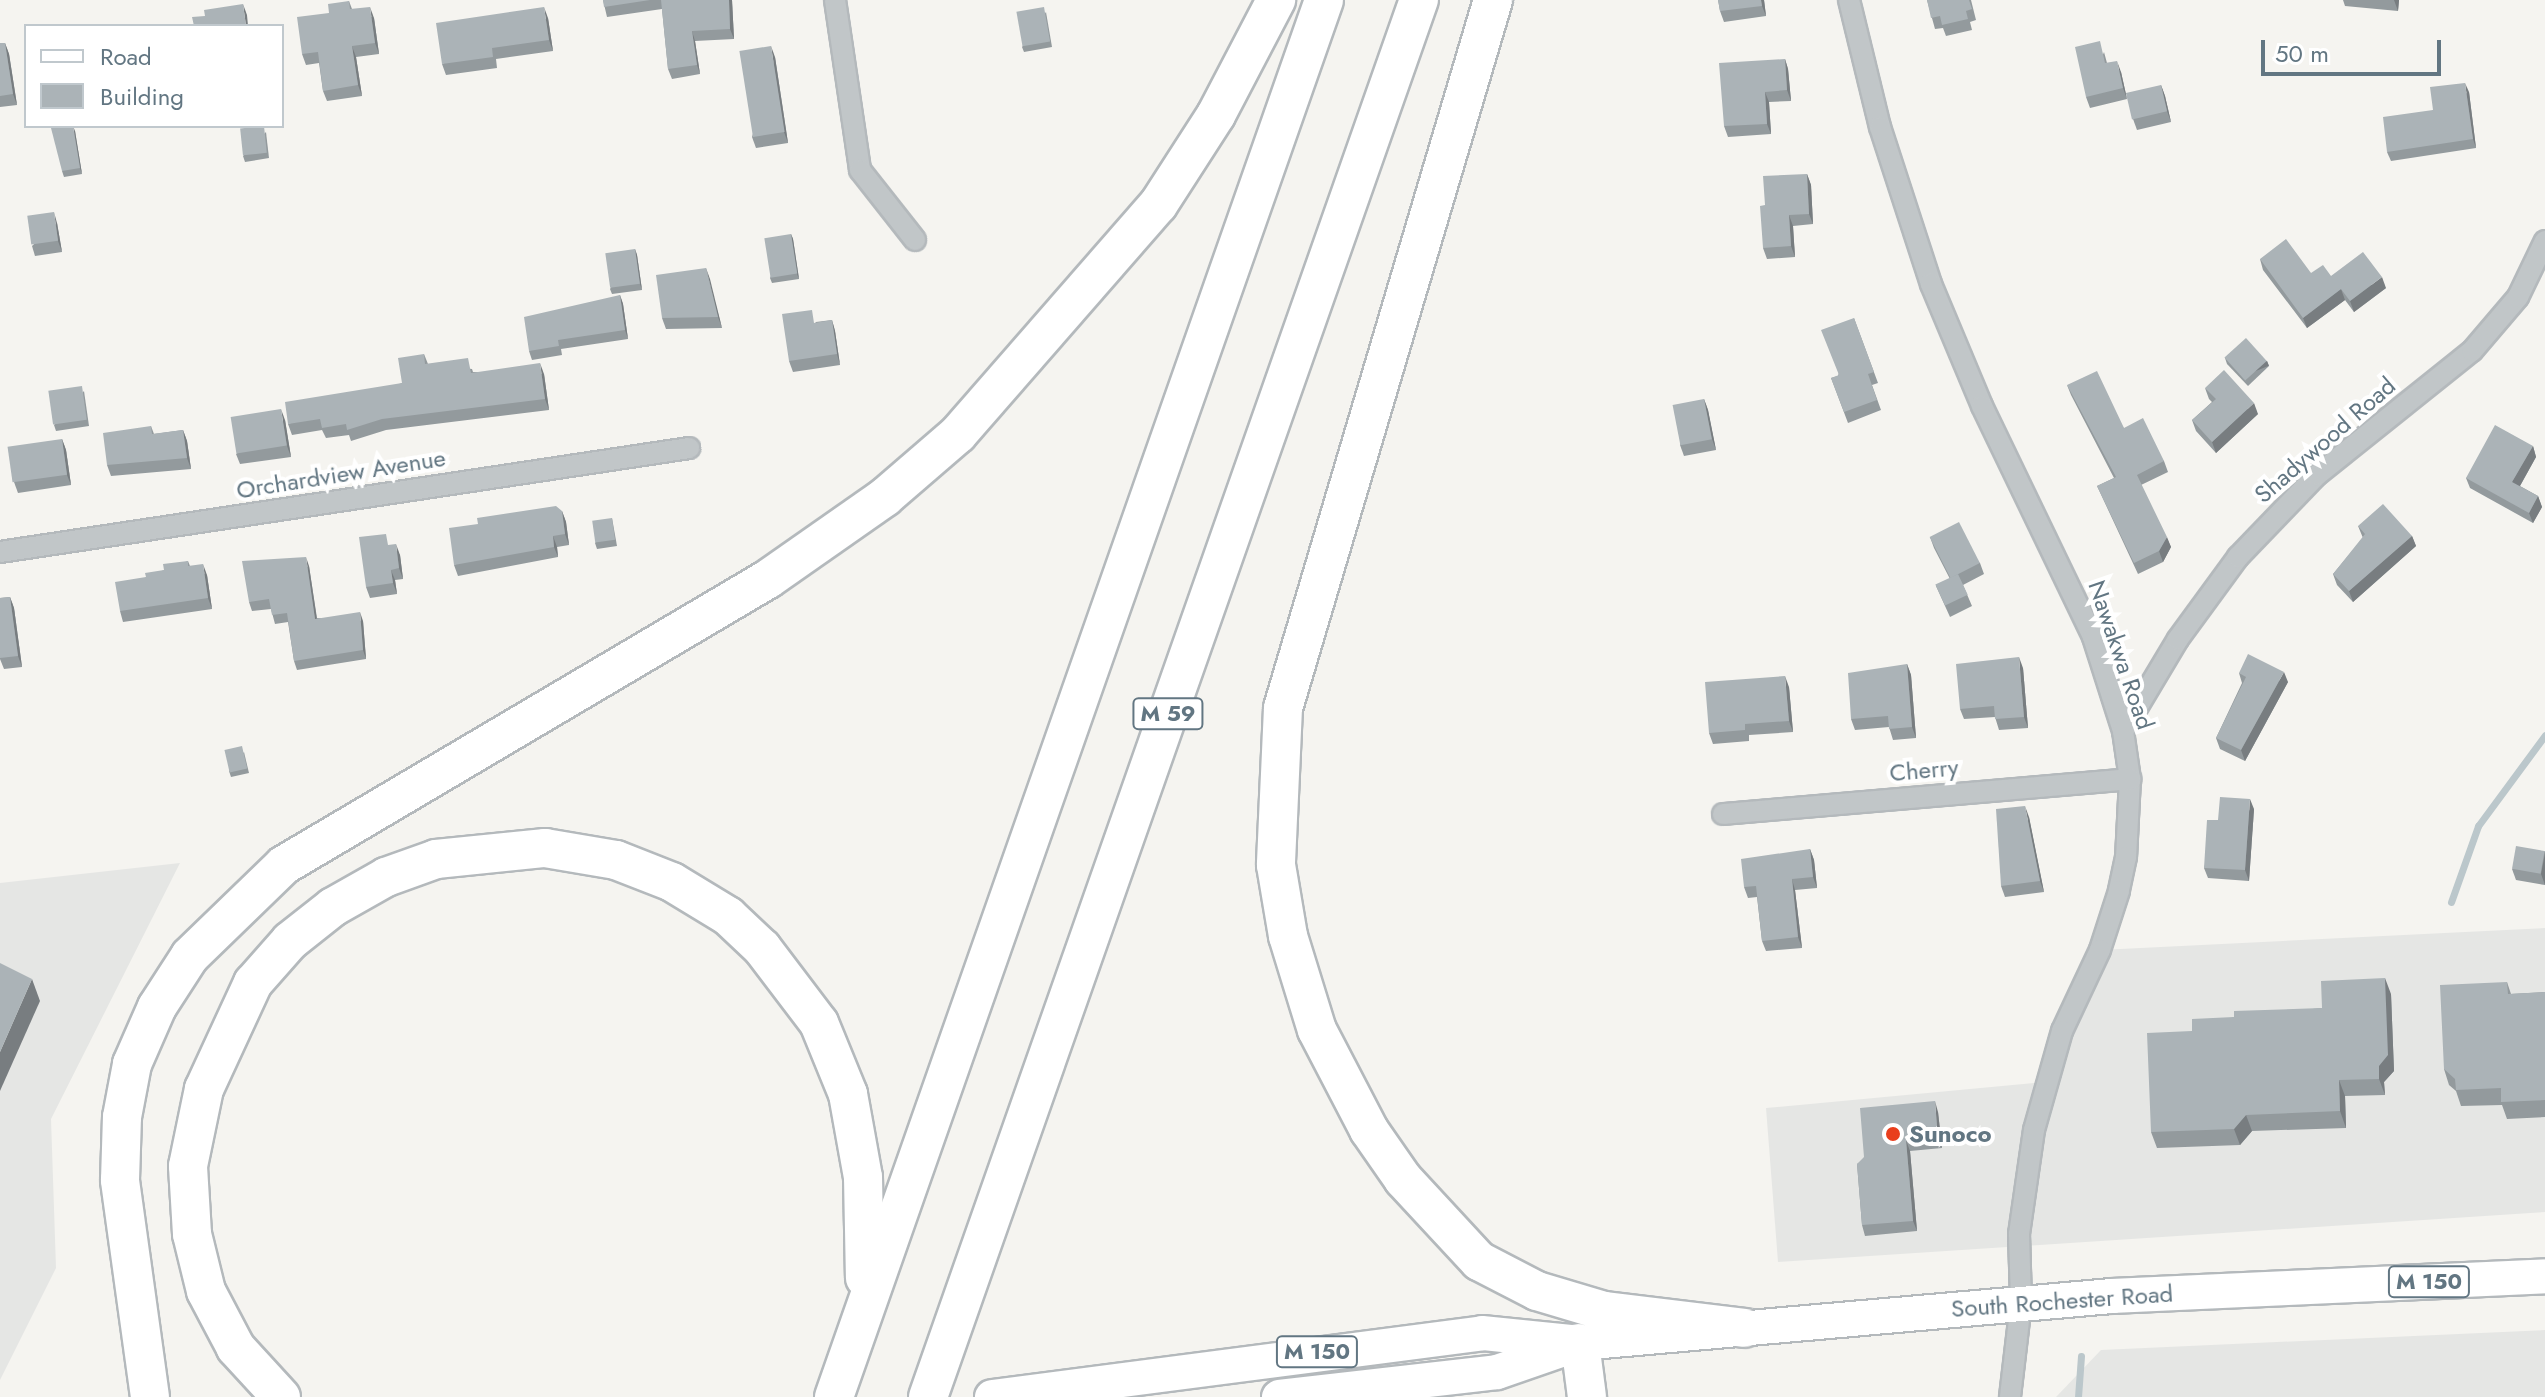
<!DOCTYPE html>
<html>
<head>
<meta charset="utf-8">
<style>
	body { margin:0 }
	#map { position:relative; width:2545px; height:1397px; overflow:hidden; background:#f5f4f0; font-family:Jost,sans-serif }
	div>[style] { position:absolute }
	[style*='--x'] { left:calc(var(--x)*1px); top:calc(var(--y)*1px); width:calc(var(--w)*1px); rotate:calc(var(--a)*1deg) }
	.built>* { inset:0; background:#e5e6e4 }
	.stream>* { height:7px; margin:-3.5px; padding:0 3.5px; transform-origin:3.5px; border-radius:3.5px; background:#bbc7cb }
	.roads { filter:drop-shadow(2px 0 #b4b9bc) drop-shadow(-2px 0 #b4b9bc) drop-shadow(0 2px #b4b9bc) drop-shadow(0 -2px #b4b9bc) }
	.minor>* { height:20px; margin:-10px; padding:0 10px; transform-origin:10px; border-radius:10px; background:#c1c6c8 }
	.primary>* { height:34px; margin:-17px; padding:0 17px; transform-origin:17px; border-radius:17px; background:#fff }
	.motorway>* { height:38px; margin:-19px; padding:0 19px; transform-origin:19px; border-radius:19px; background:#fff }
	.wall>* { inset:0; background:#939a9d }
	.shaded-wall>* { inset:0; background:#787d80; transform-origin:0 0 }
	.building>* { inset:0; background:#abb3b7; transform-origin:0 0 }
	.dots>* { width:22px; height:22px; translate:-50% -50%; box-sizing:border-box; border:4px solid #fff; border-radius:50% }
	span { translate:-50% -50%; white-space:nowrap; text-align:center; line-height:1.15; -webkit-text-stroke:8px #fff; paint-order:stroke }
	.shield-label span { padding:2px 6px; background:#fff; border:2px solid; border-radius:6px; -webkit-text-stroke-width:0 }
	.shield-label { font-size:22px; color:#627682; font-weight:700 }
	.street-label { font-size:24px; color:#627682 }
	.poi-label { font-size:24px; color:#627682; font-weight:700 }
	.left { translate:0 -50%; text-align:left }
	.legend { position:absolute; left:24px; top:24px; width:260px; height:104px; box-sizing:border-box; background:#fff; border:2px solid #c0c8cd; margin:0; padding:10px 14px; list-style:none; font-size:24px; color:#627682 }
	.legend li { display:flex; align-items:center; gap:16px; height:40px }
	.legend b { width:40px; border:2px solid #c0c8cd }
	.scale { position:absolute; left:2261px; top:40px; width:180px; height:36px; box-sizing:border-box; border:4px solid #627682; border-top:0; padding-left:10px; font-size:24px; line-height:28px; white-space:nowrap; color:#627682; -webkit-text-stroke:6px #fff; paint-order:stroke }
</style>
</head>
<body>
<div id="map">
	<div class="built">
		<i style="clip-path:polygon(180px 863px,51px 1119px,56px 1268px,0 1380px,0 883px)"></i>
		<i style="clip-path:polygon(2545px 928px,2545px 1212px,1778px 1262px,1766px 1108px,2045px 1082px,2100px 950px)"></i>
		<i style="clip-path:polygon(2545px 1330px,2545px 1397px,2056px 1397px,2101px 1350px)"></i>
	</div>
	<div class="stream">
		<i style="--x:2451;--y:902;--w:81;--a:-70.4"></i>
		<i style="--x:2478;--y:826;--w:113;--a:-53.6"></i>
		<i style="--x:2078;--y:1397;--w:41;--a:-85.8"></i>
	</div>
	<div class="roads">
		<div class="minor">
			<i style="--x:835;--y:0;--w:172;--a:81.6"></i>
			<i style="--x:860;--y:170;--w:89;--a:51.8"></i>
			<i style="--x:1849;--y:0;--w:131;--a:76.3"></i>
			<i style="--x:1880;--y:127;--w:165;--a:72"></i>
			<i style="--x:1931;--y:284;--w:132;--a:67.3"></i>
			<i style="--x:1982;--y:406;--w:256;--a:64.3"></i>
			<i style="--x:2093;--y:637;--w:99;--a:72.3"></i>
			<i style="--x:2123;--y:731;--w:49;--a:81.7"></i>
			<i style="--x:2130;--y:779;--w:78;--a:92.9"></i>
			<i style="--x:2126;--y:857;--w:35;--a:102"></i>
			<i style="--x:2119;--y:891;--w:62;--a:107.9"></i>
			<i style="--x:2100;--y:950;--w:89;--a:115.1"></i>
			<i style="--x:2062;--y:1031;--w:103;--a:105.8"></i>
			<i style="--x:2034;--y:1130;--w:105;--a:98.2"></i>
			<i style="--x:2019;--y:1234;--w:69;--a:88.3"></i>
			<i style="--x:2021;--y:1303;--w:95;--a:96.7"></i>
			<i style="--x:0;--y:552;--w:697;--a:-8.58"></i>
			<i style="--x:2123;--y:731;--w:107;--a:-59.1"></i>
			<i style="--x:2178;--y:639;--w:102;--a:-53.8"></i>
			<i style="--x:2238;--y:557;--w:114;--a:-46.1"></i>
			<i style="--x:2317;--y:475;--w:198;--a:-38.7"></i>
			<i style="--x:2472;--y:351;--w:71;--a:-49.6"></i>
			<i style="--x:2518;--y:297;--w:62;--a:-64.3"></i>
			<i style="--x:1723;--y:814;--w:409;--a:-4.9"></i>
		</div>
		<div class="primary">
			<i style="--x:992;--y:1397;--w:494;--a:-7.4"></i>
			<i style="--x:1482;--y:1333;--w:99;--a:5.8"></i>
			<i style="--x:1580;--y:1343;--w:534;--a:-5.05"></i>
			<i style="--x:2112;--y:1296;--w:433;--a:-2.6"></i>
			<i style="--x:1279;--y:1397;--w:219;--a:-6.5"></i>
			<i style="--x:1497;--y:1372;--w:76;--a:-19.1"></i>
		</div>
		<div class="motorway">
			<i style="--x:1493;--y:0;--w:738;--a:106.52"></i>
			<i style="--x:1283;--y:708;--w:157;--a:92.6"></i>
			<i style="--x:1276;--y:865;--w:72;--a:80.4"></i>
			<i style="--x:1288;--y:936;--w:98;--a:72.9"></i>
			<i style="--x:1317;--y:1030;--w:113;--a:62.5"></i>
			<i style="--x:1369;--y:1130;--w:60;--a:55.2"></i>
			<i style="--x:1403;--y:1179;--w:112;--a:47.2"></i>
			<i style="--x:1479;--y:1261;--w:65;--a:27.3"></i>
			<i style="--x:1537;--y:1291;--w:70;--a:16.6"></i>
			<i style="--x:1604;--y:1311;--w:141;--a:6.9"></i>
			<i style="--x:1580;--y:1343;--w:54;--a:82.6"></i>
			<i style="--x:150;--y:1397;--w:219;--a:-97.9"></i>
			<i style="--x:120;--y:1180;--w:63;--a:-88.2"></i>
			<i style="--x:122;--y:1117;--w:54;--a:-79.3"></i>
			<i style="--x:132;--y:1064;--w:62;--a:-66.3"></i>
			<i style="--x:157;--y:1007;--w:61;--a:-57.1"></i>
			<i style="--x:190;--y:956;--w:131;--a:-44.1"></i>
			<i style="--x:284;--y:865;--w:562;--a:-30.58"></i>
			<i style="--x:768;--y:579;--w:143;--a:-35"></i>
			<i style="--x:885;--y:497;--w:96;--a:-40.8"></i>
			<i style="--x:958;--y:434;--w:304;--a:-48.9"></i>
			<i style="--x:1158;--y:205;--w:107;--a:-57.2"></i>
			<i style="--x:1216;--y:115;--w:130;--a:-62.4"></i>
			<i style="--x:281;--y:1397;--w:67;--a:-132.6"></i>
			<i style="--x:236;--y:1348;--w:64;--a:-117.8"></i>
			<i style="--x:206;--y:1291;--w:59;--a:-103.8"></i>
			<i style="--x:192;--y:1234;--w:68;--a:-93.4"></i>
			<i style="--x:188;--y:1166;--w:79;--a:-78.3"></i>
			<i style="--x:204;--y:1089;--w:117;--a:-65.2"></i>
			<i style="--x:253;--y:983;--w:56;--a:-48.6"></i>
			<i style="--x:290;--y:941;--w:55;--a:-38.3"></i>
			<i style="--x:333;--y:907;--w:61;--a:-29.5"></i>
			<i style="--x:386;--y:877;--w:53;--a:-19.8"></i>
			<i style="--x:436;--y:859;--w:110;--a:-5.8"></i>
			<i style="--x:545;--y:848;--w:72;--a:9.6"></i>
			<i style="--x:616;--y:860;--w:60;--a:21.4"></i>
			<i style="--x:672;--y:882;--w:66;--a:31.3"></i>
			<i style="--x:728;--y:916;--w:47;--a:43.3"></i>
			<i style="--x:762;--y:948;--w:94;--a:52.8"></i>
			<i style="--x:819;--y:1023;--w:77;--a:67.8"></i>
			<i style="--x:848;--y:1094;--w:84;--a:79.8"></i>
			<i style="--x:863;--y:1177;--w:101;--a:88.9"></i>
			<i style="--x:834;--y:1397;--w:1480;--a:-70.67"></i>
			<i style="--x:928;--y:1397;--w:1481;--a:-70.64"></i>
		</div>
	</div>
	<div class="wall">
		<i style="clip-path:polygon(603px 0,732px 0,734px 39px,695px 41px,700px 74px,672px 79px,668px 69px,662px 9px,607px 17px)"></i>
		<i style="clip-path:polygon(1718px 0,1764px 0,1766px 16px,1724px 22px,1720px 11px)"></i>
		<i style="clip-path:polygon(1927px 0,1971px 0,1976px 20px,1970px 22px,1972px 30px,1946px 36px,1943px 28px,1935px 29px)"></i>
		<i style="clip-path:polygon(2343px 0,2399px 0,2398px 11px,2345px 6px)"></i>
		<i style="clip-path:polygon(349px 1px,352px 9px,374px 18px,379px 54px,356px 57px,362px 96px,327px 101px,323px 91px,319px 63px,306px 65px,302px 54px,329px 13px)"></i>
		<i style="clip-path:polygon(1046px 12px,1052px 47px,1024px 52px,1022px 47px)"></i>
		<i style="clip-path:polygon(548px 18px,553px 51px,496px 59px,497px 68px,446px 75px,442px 64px)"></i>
		<i style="clip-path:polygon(0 43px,5px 43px,9px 54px,17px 105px,0 107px)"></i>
		<i style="clip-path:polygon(2104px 52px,2107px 63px,2121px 72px,2127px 99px,2090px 108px,2086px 97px)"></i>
		<i style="clip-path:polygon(775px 57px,788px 143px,756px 148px,752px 137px)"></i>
		<i style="clip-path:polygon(1785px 59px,1788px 69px,1791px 101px,1769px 102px,1771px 134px,1728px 137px,1724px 126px)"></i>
		<i style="clip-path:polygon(2161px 85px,2165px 96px,2171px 122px,2137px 130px,2133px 119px)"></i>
		<i style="clip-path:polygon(2469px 92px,2476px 148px,2391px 161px,2387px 152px,2433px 110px)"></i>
		<i style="clip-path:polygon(75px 131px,82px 174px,64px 177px,62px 171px)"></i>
		<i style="clip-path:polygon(266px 132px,269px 158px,245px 162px,243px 156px)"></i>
		<i style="clip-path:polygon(1807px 174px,1811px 185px,1813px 224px,1793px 226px,1795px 257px,1767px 259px,1763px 248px,1765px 205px)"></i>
		<i style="clip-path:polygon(57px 223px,62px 252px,35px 256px,32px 246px)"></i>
		<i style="clip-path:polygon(791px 234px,793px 239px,799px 279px,772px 283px,770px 278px)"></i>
		<i style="clip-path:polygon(635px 249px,637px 255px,642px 290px,612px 294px,610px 289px)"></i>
		<i style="clip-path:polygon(2260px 259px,2311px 273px,2331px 276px,2386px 288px,2354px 312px,2345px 300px,2307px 328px,2263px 270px)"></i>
		<i style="clip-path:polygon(706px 268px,722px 328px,666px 329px,662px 318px)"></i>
		<i style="clip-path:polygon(620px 295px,623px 304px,628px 339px,561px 349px,562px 355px,532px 360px,529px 351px)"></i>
		<i style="clip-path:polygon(1854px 318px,1878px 383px,1872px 385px,1881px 410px,1848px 423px,1831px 378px,1838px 376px)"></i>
		<i style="clip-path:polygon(832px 320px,835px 331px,840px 365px,793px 372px,789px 361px,816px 322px)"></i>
		<i style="clip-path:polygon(424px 354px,428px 364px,472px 369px,473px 372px,544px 374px,549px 410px,386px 430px,351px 441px,349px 435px,326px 438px,322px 430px,292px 435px,288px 424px,402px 383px)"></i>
		<i style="clip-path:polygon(2225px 358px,2267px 361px,2269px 366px,2248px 386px,2227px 364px)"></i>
		<i style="clip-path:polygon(2067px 385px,2124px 428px,2164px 461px,2168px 472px,2141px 485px,2171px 547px,2163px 562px,2138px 574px,2097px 486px,2114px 478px,2071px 395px)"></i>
		<i style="clip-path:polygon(2205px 388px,2258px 414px,2216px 453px,2196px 431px,2192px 420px,2212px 402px,2209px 399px)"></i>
		<i style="clip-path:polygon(84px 391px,89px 426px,56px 431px,54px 425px)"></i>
		<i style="clip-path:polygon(1704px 399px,1708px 410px,1716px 450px,1684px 456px,1680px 445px)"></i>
		<i style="clip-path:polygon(285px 420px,291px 457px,240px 464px,236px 454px)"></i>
		<i style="clip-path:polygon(151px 426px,154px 434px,183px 430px,187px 441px,191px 469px,111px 476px,107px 465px)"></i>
		<i style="clip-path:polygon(62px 439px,66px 450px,71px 485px,18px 493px,14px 482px)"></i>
		<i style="clip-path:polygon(2533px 446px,2536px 457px,2520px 486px,2538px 496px,2542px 507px,2533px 523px,2470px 488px,2466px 478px)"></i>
		<i style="clip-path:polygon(562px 511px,566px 522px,569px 545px,557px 547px,558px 557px,458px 576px,454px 565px)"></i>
		<i style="clip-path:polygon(612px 518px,617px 546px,597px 549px,595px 543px)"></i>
		<i style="clip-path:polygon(2358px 526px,2412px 536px,2416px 546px,2353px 602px,2337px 585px,2333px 574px,2363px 538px)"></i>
		<i style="clip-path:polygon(1930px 537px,1980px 563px,1984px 574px,1963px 585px,1972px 606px,1950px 617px,1936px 586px,1950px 579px,1934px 548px)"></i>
		<i style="clip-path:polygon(390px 545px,400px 555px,403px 579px,395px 580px,397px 594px,370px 598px,366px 587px)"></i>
		<i style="clip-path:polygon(188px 561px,190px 566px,207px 575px,212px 609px,123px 622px,120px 611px,146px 577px)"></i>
		<i style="clip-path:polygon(309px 566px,317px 618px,363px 621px,366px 659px,297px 670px,294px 661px,288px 622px,275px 624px,271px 609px,252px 611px,249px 602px)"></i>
		<i style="clip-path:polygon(10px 597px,14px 608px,22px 667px,4px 669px,0 659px,0 598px)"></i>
		<i style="clip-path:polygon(1907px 664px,1911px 675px,1916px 738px,1893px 740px,1889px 727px,1855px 730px,1851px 719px)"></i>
		<i style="clip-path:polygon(2023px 668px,2028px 728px,1999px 730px,1995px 717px,1964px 719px,1960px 709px)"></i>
		<i style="clip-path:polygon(2239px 673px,2288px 682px,2245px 761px,2220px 749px,2216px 738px,2242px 683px)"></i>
		<i style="clip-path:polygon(1789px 687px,1793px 732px,1749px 735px,1749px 741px,1713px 744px,1709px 733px)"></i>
		<i style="clip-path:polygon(244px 752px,249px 773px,231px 777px,229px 771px)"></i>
		<i style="clip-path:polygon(2254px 809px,2249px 881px,2208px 878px,2204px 868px,2218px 820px)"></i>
		<i style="clip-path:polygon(2029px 817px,2044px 892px,2005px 897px,2001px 886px)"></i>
		<i style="clip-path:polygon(1810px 849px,1814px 860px,1817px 888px,1795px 890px,1802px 948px,1766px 951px,1762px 941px,1757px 897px,1748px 898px,1744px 887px)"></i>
		<i style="clip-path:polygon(2545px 851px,2545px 885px,2516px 880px,2512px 869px)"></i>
		<i style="clip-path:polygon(2507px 982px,2511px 994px,2545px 992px,2545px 1117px,2507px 1119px,2502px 1105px,2461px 1106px,2456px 1091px,2449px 1085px,2444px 1069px)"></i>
		<i style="clip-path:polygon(2391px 994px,2394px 1071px,2384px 1082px,2385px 1095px,2345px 1096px,2346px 1128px,2252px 1131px,2240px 1145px,2157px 1148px,2151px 1132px,2192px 1031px,2234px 1017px,2322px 1008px)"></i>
		<i style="clip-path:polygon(1938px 1112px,1942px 1148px,1910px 1151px,1917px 1231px,1865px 1236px,1862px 1225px,1857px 1164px)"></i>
	</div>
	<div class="shaded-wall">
		<i style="clip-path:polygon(729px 0,732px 0,734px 39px,730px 29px)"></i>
		<i style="clip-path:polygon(1761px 0,1764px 0,1766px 16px,1762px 6px)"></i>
		<i style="clip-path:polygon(2394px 0,2399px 0,2398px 11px)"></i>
		<i style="clip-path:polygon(243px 4px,247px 15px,248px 26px,246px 26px)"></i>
		<i style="clip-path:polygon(370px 7px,374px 18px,379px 54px,375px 43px)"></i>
		<i style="clip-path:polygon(544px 7px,548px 18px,553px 51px,549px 40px)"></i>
		<i style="clip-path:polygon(692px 31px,695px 41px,700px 74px,697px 65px)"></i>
		<i style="clip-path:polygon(5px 43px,9px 54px,17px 105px,13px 94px)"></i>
		<i style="clip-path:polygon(352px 46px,356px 57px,362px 96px,358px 85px)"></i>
		<i style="clip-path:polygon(771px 46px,775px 57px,788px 143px,784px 132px)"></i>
		<i style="clip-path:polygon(1785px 59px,1788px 69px,1791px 101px,1787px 90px)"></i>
		<i style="clip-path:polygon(2117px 61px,2121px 72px,2127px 99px,2123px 88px)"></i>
		<i style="clip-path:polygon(2465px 83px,2469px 92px,2476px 148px,2473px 139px)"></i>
		<i style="clip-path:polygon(2161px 85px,2165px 96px,2171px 122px,2167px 111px)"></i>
		<i style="clip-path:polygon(1765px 92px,1769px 102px,1771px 134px,1767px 124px)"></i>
		<i style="clip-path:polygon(73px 126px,75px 131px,82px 174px,80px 168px)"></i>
		<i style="clip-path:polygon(1807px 174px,1811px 185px,1813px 224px,1809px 214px)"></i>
		<i style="clip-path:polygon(54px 212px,57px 223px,62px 252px,58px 241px)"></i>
		<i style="clip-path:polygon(1789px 215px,1793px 226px,1795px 257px,1791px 246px)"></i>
		<i style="clip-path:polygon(791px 234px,793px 239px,799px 279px,797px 274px)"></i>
		<i style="clip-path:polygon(635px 249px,637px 255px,642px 290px,640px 284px)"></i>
		<i style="clip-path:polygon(706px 268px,710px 279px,722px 328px,718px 317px)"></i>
		<i style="clip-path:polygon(2382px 277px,2386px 288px,2354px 312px,2350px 301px)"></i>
		<i style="clip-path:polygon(2341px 289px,2345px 300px,2307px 328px,2303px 318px)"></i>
		<i style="clip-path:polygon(620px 295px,623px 304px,628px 339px,625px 330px)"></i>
		<i style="clip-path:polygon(832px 320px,835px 331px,840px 365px,837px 354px)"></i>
		<i style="left:2267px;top:361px;width:5px;height:29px;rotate:68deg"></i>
		<i style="clip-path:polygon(540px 363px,544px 374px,549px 410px,545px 399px)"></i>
		<i style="clip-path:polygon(1704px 399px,1708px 410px,1716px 450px,1712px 439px)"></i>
		<i style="clip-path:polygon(2254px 403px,2258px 414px,2216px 453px,2212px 442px)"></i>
		<i style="clip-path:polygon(281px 409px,285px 420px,291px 457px,287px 446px)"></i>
		<i style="clip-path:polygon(183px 430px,187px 441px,191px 469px,187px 458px)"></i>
		<i style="clip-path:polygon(62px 439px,66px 450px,71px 485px,67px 475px)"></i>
		<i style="clip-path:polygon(2533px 446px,2536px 457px,2516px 493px,2512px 482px)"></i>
		<i style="clip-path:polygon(2538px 496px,2542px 507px,2533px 523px,2529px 513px)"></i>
		<i style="clip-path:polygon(562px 511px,566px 522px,569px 545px,565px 534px)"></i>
		<i style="clip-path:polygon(553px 536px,557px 547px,558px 557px,554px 547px)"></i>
		<i style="clip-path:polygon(2412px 536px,2416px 546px,2353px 602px,2349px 591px)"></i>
		<i style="clip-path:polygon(2167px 537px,2171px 547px,2163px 562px,2159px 551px)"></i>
		<i style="clip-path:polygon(396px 544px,400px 555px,403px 579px,399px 568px)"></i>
		<i style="clip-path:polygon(306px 557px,309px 566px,318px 627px,315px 619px)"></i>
		<i style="clip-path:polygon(203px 564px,207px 575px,212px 609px,208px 598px)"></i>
		<i style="clip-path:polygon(391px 570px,395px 580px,397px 594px,393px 583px)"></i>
		<i style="clip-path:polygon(10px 597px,14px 608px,22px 667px,18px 656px)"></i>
		<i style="clip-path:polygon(360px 612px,363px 621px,366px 659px,363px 650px)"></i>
		<i style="clip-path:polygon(2019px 657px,2023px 668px,2028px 728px,2024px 717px)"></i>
		<i style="clip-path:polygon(1907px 664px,1911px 675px,1916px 738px,1912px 727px)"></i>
		<i style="clip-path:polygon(2284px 672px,2288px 682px,2245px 761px,2241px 750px)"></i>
		<i style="clip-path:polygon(1785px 676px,1789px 687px,1793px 732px,1789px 721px)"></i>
		<i style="clip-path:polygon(2250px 799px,2254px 809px,2249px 881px,2245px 870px)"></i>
		<i style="clip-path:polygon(2025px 806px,2029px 817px,2044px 892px,2040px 881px)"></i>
		<i style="clip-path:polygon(1810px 849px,1814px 860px,1817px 888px,1813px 877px)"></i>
		<i style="clip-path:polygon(2545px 853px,2545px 885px,2541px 874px)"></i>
		<i style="clip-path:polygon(1792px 879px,1795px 890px,1802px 948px,1798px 937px)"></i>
		<i style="clip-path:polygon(2385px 978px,2391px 994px,2394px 1071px,2384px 1082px,2385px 1095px,2379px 1079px,2379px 1066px)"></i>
		<i style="clip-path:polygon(32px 979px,40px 1001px,0 1091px,0 1052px)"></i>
		<i style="clip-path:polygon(2339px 1080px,2345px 1096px,2346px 1128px,2340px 1111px)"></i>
		<i style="clip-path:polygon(1935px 1101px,1938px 1112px,1942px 1148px,1938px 1138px)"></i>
		<i style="clip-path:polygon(2246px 1115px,2252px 1131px,2240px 1145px,2234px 1129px)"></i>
		<i style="clip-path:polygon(1906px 1140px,1910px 1151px,1917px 1231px,1913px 1221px)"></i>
	</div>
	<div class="building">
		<i style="clip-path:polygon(603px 0,650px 0,604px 7px)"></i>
		<i style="clip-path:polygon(661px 0,729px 0,730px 29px,692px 31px,697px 65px,668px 69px)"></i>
		<i style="clip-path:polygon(1718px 0,1761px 0,1762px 6px,1720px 11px)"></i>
		<i style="clip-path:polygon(1927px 0,1969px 0,1972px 9px,1966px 11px,1968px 19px,1942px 25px,1940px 16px,1931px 18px)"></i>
		<i style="clip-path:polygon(349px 1px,350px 9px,370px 7px,375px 43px,352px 46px,358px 85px,323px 91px,318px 52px,302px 54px,297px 17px,329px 13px,328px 4px)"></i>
		<i style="clip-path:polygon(243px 4px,246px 26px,194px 26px,192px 17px,205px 16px,204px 10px)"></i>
		<i style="clip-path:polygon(544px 7px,549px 40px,492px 48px,493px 57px,442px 64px,436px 23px)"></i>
		<i style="left:1044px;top:7px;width:35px;height:28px;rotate:80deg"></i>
		<i style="clip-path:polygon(2100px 41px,2105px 63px,2117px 61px,2123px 88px,2086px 97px,2075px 47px)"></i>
		<i style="clip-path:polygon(0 43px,5px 43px,13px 94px,0 96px)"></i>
		<i style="left:771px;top:46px;width:87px;height:32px;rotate:81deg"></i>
		<i style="clip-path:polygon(1785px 59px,1787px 90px,1765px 92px,1767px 124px,1724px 126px,1719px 63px)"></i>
		<i style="clip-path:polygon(2465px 83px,2473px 139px,2387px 152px,2383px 117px,2433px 110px,2430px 87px)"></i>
		<i style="left:2161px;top:85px;width:27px;height:36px;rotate:77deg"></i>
		<i style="clip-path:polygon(68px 126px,73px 126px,80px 168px,62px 171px,51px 128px)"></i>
		<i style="left:264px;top:126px;width:27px;height:24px;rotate:84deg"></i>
		<i style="clip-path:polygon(1807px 174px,1809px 214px,1789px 215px,1791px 246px,1763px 248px,1760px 206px,1765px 205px,1763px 176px)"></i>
		<i style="left:54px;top:212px;width:29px;height:27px;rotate:82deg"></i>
		<i style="left:791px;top:234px;width:40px;height:27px;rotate:81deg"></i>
		<i style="clip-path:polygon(2286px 239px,2311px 273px,2323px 265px,2331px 276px,2363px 252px,2382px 277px,2350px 301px,2341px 289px,2303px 318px,2260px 259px)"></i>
		<i style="left:635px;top:249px;width:35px;height:30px;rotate:82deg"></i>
		<i style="clip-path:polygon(706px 268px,718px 317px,662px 318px,656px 275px)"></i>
		<i style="clip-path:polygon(620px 295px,625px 330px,558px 340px,559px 346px,529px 351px,524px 317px)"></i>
		<i style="clip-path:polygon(812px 310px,814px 323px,832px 320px,837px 354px,789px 361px,782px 314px)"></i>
		<i style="clip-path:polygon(1854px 318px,1874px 372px,1868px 374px,1877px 400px,1844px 412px,1831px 378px,1839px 375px,1821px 330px)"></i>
		<i style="left:2246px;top:338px;width:31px;height:29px;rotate:48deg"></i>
		<i style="clip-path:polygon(424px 354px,425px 364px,468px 358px,471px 373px,540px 363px,545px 399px,382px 419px,347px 430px,346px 424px,322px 428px,320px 419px,288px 424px,285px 402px,402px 383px,398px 358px)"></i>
		<i style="clip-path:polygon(2224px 370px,2254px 403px,2212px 442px,2192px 420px,2216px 399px,2205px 388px)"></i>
		<i style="clip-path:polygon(2097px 371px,2124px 428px,2143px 418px,2164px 461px,2137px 475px,2167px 537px,2159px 551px,2134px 563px,2097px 486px,2116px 477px,2067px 385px)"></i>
		<i style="left:82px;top:386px;width:34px;height:34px;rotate:82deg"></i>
		<i style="left:1704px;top:399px;width:41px;height:32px;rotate:79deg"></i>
		<i style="left:281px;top:409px;width:37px;height:51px;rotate:81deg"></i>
		<i style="clip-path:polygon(2495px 425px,2533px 446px,2512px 482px,2538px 496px,2529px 513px,2466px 478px)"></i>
		<i style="clip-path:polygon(151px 426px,152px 434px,183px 430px,187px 458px,107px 465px,103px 433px)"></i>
		<i style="left:62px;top:439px;width:36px;height:55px;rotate:82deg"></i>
		<i style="clip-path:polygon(2383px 504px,2412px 536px,2349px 591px,2333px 574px,2365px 534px,2358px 526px)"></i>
		<i style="clip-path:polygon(556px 506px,562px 511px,565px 534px,553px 536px,554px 547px,454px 565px,449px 528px,478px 524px,477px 518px)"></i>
		<i style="left:612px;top:518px;width:22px;height:20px;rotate:82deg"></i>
		<i style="left:1959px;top:522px;width:46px;height:33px;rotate:63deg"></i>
		<i style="clip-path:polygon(386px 534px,388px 545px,396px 544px,399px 568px,391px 570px,393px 583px,366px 587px,359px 537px)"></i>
		<i style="clip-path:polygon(306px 557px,315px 619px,360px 612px,363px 650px,294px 661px,287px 613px,272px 615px,269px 599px,249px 602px,242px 561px)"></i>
		<i style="clip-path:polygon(188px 561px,188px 566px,203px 564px,208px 598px,120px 611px,115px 582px,146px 577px,145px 573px,164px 570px,163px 564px)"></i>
		<i style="left:1958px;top:574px;width:23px;height:25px;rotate:65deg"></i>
		<i style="clip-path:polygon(10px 597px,18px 656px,0 658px,0 598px)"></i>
		<i style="clip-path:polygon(2248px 654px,2284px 672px,2241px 750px,2216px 738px,2246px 677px,2239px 673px)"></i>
		<i style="clip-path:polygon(2019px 657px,2024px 717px,1995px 719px,1994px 706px,1960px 709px,1956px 664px)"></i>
		<i style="clip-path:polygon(1907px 664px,1912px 727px,1889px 729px,1888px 716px,1851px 719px,1848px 673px)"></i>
		<i style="clip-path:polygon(1785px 676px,1789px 721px,1745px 724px,1745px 730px,1709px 733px,1705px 682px)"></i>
		<i style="left:242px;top:746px;width:23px;height:18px;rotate:77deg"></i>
		<i style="clip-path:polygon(2220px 797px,2250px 799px,2245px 870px,2204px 868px,2207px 820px,2218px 820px)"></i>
		<i style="clip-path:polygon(2025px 806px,2040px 881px,2001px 886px,1996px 809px)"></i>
		<i style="left:2516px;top:846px;width:29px;height:23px;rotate:10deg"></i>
		<i style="clip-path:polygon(1810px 849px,1813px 877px,1792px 879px,1798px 937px,1762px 941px,1756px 886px,1744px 887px,1741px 859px)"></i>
		<i style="clip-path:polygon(0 963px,32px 979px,0 1052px)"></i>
		<i style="clip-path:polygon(2385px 978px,2388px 1055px,2379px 1066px,2379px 1079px,2339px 1080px,2340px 1111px,2246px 1115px,2234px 1129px,2151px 1132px,2147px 1033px,2192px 1031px,2192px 1019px,2234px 1017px,2234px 1011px,2322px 1008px,2321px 981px)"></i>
		<i style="clip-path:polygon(2507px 982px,2508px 994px,2545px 992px,2545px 1100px,2501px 1102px,2501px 1088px,2456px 1090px,2455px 1079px,2444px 1069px,2440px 985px)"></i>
		<i style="clip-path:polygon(1935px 1101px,1938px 1138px,1906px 1140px,1913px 1221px,1862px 1225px,1857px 1164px,1864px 1157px,1860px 1108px)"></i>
	</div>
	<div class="dots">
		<i style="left:1893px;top:1134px;background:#e93e1c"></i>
	</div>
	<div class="shield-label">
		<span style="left:1168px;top:714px">M 59</span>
		<span style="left:2429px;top:1282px">M 150</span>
		<span style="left:1317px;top:1352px">M 150</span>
	</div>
	<div class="street-label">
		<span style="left:2325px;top:440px;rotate:-41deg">Shadywood Road</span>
		<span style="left:341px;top:474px;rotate:-9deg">Orchardview Avenue</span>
		<span style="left:2121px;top:655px;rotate:71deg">Nawakwa Road</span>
		<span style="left:1924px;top:770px;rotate:-5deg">Cherry</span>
		<span style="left:2062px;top:1301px;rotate:-4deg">South Rochester Road</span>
	</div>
	<div class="poi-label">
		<span class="left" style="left:1909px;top:1134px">Sunoco</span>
	</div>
	<ul class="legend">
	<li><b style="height:10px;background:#fff"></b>Road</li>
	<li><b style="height:22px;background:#abb3b7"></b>Building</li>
	</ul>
	<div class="scale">50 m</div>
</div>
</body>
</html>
